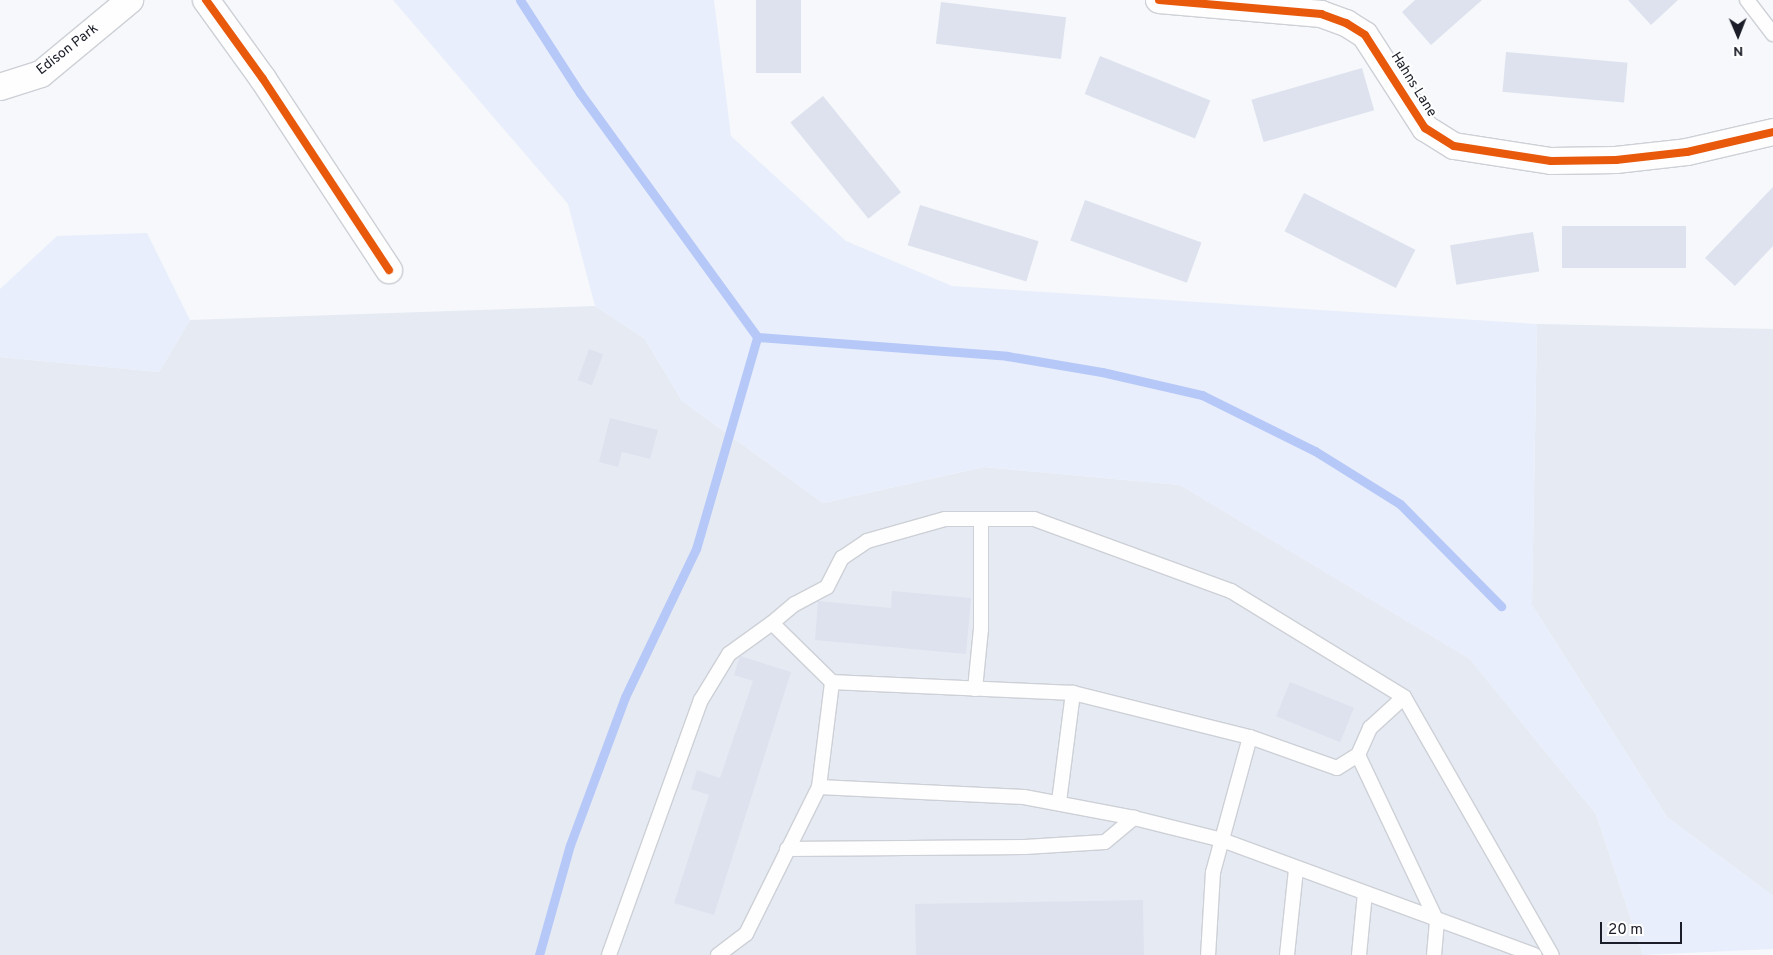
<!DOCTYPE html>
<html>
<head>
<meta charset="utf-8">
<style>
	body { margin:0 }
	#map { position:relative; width:1773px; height:955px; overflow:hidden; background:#f6f8fb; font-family:Overpass,sans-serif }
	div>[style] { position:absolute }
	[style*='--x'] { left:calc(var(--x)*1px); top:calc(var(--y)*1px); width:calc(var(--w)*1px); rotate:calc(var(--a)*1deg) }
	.built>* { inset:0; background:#e6eaf3 }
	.green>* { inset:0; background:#e8eefb }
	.stream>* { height:9px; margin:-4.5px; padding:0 4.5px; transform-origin:4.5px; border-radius:4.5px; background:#b6c8f8 }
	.building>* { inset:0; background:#dde2ee; transform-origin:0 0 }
	.roads { filter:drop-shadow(1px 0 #cdd0d6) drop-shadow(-1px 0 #cdd0d6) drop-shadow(0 1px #cdd0d6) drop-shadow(0 -1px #cdd0d6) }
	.service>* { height:14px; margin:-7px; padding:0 7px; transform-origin:7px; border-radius:7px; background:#fefefe }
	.minor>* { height:26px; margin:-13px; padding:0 13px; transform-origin:13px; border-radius:13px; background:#fefefe }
	.cycleway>* { height:8px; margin:-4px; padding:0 4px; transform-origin:4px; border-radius:4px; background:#e8590c }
	span { translate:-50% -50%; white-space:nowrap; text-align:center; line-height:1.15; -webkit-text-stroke:4px #fff; paint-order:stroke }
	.street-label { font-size:14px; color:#1b1e28 }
	.north { position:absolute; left:1713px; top:10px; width:50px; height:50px; -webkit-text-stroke:4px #fff; paint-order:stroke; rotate:179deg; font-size:14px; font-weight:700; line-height:20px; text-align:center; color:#1b1e28 }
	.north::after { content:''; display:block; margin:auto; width:18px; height:22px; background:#1b1e28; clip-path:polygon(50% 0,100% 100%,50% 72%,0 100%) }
	.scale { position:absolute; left:1600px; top:922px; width:82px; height:22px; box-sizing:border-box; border:2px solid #1b1e28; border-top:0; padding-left:6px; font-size:15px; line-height:18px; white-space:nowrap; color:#1b1e28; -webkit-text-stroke:4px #fff; paint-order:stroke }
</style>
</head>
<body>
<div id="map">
	<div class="built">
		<i style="clip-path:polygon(595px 306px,645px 339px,682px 401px,823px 503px,984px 467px,1180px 485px,1470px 659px,1596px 814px,1643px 955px,0 955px,0 357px,159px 372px,190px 320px)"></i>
		<i style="clip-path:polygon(1537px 324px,1773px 329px,1773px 896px,1667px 817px,1532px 605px)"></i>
	</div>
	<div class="green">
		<i style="clip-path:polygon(393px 0,714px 0,731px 136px,846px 241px,952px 286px,1537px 324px,1532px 605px,1667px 817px,1773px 896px,1773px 949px,1643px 955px,1596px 814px,1470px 659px,1180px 485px,984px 467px,823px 503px,682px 401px,645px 339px,595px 306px,568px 204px)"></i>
		<i style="clip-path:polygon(147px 233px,190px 320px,159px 372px,0 357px,0 289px,57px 236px)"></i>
	</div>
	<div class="stream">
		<i style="--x:520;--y:0;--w:111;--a:57.2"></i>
		<i style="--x:580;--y:93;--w:301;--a:54"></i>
		<i style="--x:757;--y:337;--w:251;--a:4.3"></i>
		<i style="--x:1007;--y:356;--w:96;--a:9.6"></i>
		<i style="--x:1102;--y:372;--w:103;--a:13"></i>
		<i style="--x:1202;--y:395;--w:126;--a:26.4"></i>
		<i style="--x:1315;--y:451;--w:100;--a:31.9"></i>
		<i style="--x:1400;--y:504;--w:144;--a:45.3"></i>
		<i style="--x:539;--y:955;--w:114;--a:-74.3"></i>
		<i style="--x:570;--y:845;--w:158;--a:-69.6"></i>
		<i style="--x:625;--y:697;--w:164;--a:-64.4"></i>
		<i style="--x:696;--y:549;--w:221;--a:-73.9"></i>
	</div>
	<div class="building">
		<i style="left:756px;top:0;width:45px;height:73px"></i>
		<i style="clip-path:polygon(1415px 0,1482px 0,1431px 45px,1402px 12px)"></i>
		<i style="clip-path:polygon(1628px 0,1678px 0,1651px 25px)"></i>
		<i style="left:941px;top:2px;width:126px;height:42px;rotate:7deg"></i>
		<i style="left:1506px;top:52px;width:122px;height:40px;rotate:5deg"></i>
		<i style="left:1100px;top:56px;width:119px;height:41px;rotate:22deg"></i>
		<i style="left:1362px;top:68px;width:44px;height:115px;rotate:74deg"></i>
		<i style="left:823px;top:96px;width:124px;height:42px;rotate:51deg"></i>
		<i style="clip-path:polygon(1773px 187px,1773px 246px,1735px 286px,1705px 258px)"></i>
		<i style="left:1304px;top:193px;width:125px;height:43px;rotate:27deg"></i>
		<i style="left:1085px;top:200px;width:124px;height:43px;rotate:20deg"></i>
		<i style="left:920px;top:205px;width:124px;height:42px;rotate:17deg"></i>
		<i style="left:1562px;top:226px;width:124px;height:42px"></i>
		<i style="left:1533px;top:232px;width:40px;height:84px;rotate:81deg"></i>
		<i style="left:589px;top:349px;width:15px;height:33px;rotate:20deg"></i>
		<i style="clip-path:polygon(610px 418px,658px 430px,650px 459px,622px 452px,618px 467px,599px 462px)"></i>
		<i style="clip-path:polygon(892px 591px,971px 598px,966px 654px,815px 640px,818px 601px,891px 608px)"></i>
		<i style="clip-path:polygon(740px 656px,791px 672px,714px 915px,674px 903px,709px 795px,691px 789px,697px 770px,720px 778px,753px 681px,734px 675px)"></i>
		<i style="left:1290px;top:682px;width:69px;height:37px;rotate:22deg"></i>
		<i style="left:1143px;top:900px;width:55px;height:228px;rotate:89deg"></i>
	</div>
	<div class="roads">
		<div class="service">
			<i style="--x:1747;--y:0;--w:43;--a:52.6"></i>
			<i style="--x:832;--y:682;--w:84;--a:-135.5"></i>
			<i style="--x:772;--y:623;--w:30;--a:-40"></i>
			<i style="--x:795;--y:604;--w:36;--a:-28"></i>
			<i style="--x:827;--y:587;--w:33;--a:-63"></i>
			<i style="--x:842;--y:558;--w:30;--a:-34"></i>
			<i style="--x:867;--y:541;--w:81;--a:-15.8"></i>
			<i style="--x:945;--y:519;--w:89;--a:0"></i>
			<i style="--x:1034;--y:519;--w:210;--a:20.1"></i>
			<i style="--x:1231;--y:591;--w:203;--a:31.5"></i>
			<i style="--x:1404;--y:697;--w:297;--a:60.2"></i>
			<i style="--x:975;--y:689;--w:60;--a:-84.3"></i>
			<i style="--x:981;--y:629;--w:110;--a:-90"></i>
			<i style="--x:1250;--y:737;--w:92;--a:19.6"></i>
			<i style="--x:1337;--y:768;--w:25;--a:-32"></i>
			<i style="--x:1358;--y:755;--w:184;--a:64.6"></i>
			<i style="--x:1437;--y:921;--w:34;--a:95"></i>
			<i style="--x:1358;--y:755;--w:30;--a:-66"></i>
			<i style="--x:1370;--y:728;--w:46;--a:-42.4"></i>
			<i style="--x:819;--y:787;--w:106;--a:-82.9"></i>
			<i style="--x:832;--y:682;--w:241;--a:2.6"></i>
			<i style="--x:1073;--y:693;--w:182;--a:14"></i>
			<i style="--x:1250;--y:737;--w:140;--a:105.3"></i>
			<i style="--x:1213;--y:872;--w:83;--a:93.4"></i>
			<i style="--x:1059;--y:802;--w:110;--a:-82.7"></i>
			<i style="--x:787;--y:849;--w:238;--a:-0.5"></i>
			<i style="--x:1025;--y:847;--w:80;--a:-3.6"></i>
			<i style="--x:1105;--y:842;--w:38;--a:-40"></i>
			<i style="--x:609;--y:955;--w:271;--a:-70.2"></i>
			<i style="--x:701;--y:700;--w:54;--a:-58.7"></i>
			<i style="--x:729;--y:654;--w:53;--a:-35.8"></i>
			<i style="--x:718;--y:955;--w:35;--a:-37"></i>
			<i style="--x:746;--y:934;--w:164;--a:-63.6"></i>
			<i style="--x:819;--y:787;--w:205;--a:2.8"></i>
			<i style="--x:1024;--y:797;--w:112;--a:10.8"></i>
			<i style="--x:1134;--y:818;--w:91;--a:14"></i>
			<i style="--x:1222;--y:840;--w:333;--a:20.2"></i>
			<i style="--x:1287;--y:955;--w:86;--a:-84"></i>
			<i style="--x:1359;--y:955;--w:62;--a:-84.5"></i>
		</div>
		<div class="minor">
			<i style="--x:206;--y:0;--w:97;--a:54.2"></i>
			<i style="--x:263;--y:79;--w:229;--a:56.6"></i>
			<i style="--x:1159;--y:0;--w:163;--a:4.9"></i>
			<i style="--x:1321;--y:14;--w:27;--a:20"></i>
			<i style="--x:1346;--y:23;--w:22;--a:32"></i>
			<i style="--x:1365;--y:35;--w:111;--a:57.2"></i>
			<i style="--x:1425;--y:128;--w:34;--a:32"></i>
			<i style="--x:1454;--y:146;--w:98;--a:8.8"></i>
			<i style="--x:1551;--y:161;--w:65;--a:-0.9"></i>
			<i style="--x:1616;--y:160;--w:71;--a:-6.4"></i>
			<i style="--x:1687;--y:152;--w:88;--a:-13.1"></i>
			<i style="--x:0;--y:87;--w:43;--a:-17.6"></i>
			<i style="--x:41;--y:74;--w:116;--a:-39.7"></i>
		</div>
	</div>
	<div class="cycleway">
		<i style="--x:206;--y:0;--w:97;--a:54.2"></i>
		<i style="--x:263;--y:79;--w:229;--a:56.6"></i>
		<i style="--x:1159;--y:0;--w:163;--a:4.9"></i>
		<i style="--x:1321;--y:14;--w:27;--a:20"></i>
		<i style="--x:1346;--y:23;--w:22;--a:32"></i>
		<i style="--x:1365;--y:35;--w:111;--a:57.2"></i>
		<i style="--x:1425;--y:128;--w:34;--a:32"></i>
		<i style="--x:1454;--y:146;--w:98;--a:8.8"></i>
		<i style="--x:1551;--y:161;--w:65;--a:-0.9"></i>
		<i style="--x:1616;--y:160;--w:71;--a:-6.4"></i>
		<i style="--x:1687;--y:152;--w:88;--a:-13.1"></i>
	</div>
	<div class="street-label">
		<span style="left:68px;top:50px;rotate:-38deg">Edison Park</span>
		<span style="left:1413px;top:85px;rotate:58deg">Hahns Lane</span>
	</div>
	<div class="north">N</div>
	<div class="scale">20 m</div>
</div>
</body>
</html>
